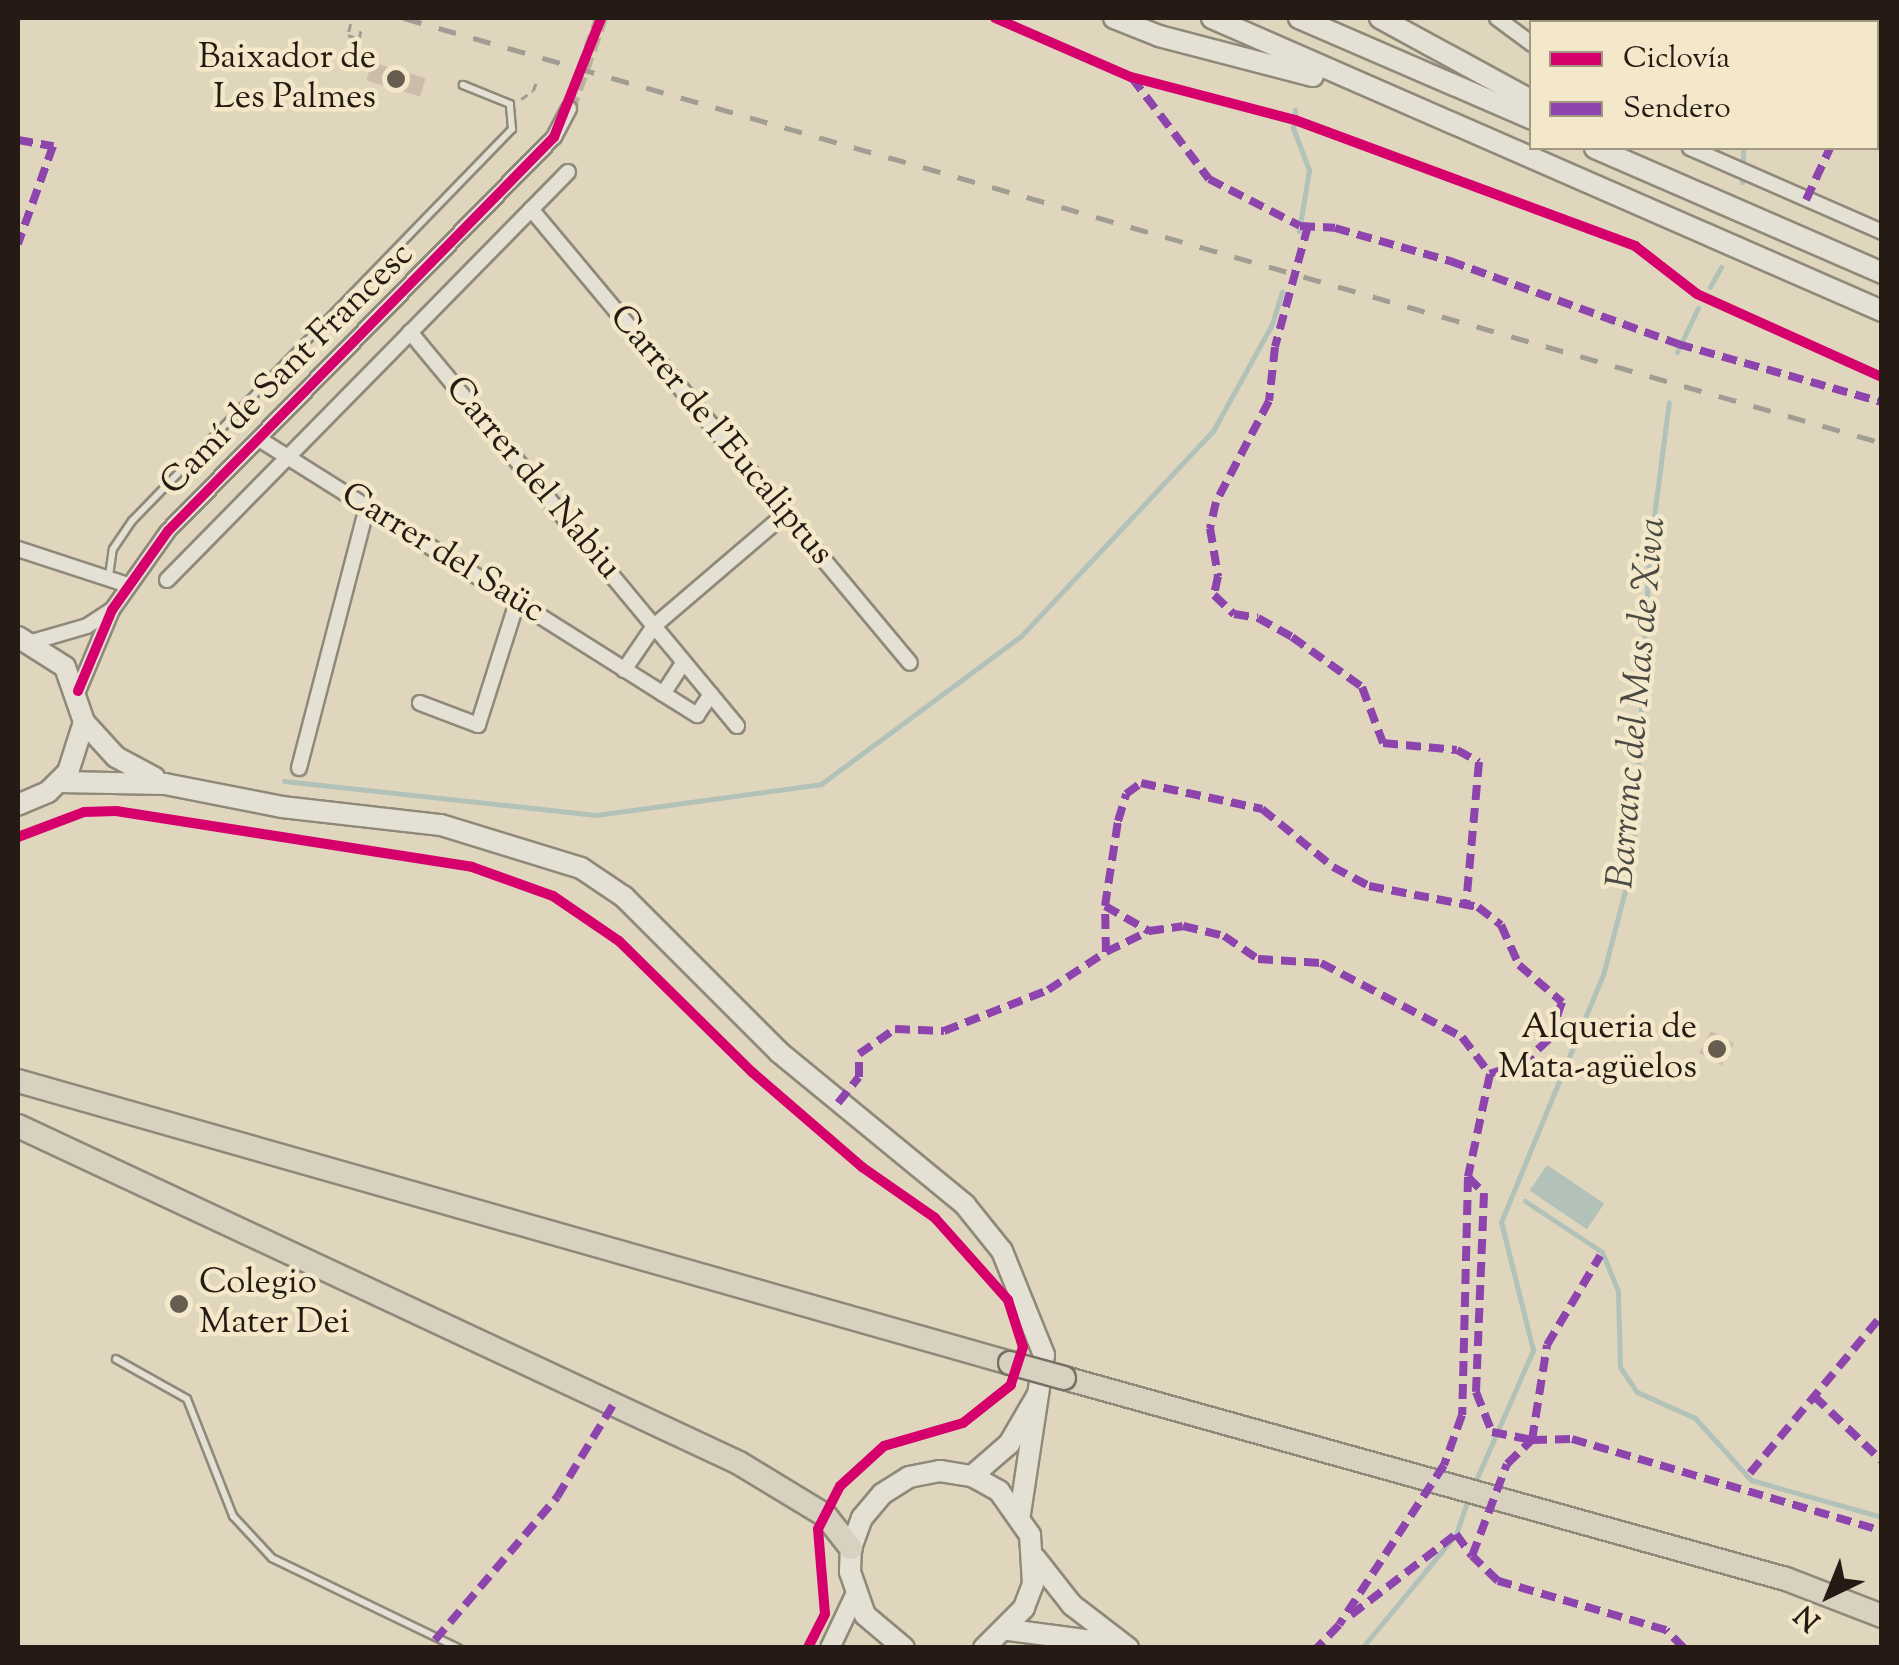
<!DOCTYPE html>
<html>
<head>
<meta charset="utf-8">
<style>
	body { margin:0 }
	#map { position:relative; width:1899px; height:1665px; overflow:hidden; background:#dfd6bd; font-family:"Sorts Mill Goudy",serif }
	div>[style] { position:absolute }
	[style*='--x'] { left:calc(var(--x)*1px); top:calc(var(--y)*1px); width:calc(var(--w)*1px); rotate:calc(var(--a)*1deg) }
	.water>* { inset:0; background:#b2c2b8; transform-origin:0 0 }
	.stream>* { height:5px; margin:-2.5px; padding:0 2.5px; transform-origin:2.5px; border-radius:2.5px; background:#b2c2b8 }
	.building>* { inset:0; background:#ccbdaa; transform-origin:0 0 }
	.minor-tunnel>* { height:14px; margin-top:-7px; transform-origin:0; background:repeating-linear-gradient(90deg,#bab19b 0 14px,transparent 0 21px) }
	.path>* { height:2.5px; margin-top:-1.25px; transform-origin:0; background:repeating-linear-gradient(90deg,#a29d93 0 8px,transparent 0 13px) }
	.roads { filter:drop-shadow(2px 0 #8f897a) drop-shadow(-2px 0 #8f897a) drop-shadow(0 2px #8f897a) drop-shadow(0 -2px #8f897a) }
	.service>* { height:6px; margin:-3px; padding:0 3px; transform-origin:3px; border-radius:3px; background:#e5e0d4 }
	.minor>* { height:14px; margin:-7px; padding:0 7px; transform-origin:7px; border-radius:7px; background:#e5e0d4 }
	.tertiary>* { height:18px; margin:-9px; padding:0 9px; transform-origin:9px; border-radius:9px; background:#e5e0d4 }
	.secondary>* { height:20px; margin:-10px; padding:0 10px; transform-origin:10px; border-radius:10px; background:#e5e0d4 }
	.trunk>* { height:22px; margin:-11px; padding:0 11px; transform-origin:11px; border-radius:11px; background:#d9d1c0 }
	.rail>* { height:5px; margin-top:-2.5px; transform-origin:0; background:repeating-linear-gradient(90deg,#a29d93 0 18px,transparent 0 36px) }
	.bridges { filter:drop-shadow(2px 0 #767063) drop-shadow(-2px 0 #767063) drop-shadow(0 2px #767063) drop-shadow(0 -2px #767063) }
	.trunk-bridge>* { height:22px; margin:-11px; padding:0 11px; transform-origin:11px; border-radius:11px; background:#d9d1c0 }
	.quiet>* { height:8px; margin-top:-4px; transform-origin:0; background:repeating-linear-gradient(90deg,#8e44ad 0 15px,transparent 0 23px) }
	.cycleway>* { height:10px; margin:-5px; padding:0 5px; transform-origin:5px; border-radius:5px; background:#d6006c }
	.dots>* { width:28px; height:28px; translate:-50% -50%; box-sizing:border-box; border:5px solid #f4e8ca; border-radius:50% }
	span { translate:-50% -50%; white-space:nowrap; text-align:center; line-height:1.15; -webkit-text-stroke:9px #f4e8ca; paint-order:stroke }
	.poi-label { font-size:35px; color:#261b14 }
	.right { translate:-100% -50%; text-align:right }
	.left { translate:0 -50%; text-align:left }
	.street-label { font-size:35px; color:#261b14 }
	.water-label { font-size:38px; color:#4a4a45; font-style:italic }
	.frame { position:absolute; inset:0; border:20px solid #261b14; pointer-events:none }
	.legend { position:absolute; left:1529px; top:20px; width:350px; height:130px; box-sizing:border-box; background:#f4e8ca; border:2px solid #a29681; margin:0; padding:12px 18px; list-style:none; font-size:30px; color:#261b14 }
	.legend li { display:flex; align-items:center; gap:20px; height:50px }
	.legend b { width:50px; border:2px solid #a29681 }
	.north { position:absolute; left:1779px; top:1545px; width:100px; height:100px; -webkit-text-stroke:8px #f4e8ca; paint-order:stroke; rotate:223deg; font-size:28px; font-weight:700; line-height:40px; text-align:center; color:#261b14 }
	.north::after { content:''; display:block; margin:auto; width:35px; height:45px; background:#261b14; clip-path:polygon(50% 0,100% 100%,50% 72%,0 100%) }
</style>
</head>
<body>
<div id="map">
	<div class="water">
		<i style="left:1547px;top:1165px;width:69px;height:31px;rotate:34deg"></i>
	</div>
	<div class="stream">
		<i style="--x:1740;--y:18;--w:4;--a:90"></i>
		<i style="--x:1295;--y:110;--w:18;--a:96"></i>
		<i style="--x:1293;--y:128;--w:45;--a:69.1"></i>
		<i style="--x:1309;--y:170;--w:62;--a:99.3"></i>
		<i style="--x:1742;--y:182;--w:34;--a:-88"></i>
		<i style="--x:1710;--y:287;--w:23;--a:-61"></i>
		<i style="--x:1677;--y:352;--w:49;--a:-64.5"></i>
		<i style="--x:284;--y:781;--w:314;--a:6.2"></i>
		<i style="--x:596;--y:815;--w:227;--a:-7.8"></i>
		<i style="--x:821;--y:784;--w:249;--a:-36.5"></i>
		<i style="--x:1021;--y:636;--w:281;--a:-46.9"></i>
		<i style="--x:1213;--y:431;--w:122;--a:-61.1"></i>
		<i style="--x:1272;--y:324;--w:34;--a:-73"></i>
		<i style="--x:1525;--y:1201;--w:92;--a:33.5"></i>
		<i style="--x:1602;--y:1252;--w:42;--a:67.7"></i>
		<i style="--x:1618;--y:1291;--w:76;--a:88.5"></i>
		<i style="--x:1620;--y:1367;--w:30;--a:56"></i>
		<i style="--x:1637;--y:1392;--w:64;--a:24.1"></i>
		<i style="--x:1695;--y:1418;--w:84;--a:47.9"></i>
		<i style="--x:1751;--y:1480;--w:136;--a:15.8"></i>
		<i style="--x:1473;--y:1487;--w:150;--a:-66.3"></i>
		<i style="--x:1533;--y:1350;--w:132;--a:-104"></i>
		<i style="--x:1501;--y:1222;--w:267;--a:-67.6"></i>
		<i style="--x:1603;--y:975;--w:119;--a:-75.4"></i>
		<i style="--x:1633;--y:860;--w:305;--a:-87"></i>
		<i style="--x:1649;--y:555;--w:154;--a:-82.6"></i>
		<i style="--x:1362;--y:1648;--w:148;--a:-50.5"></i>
		<i style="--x:1456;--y:1534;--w:39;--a:-71"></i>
	</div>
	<div class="building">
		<i style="left:372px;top:62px;width:56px;height:19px;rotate:17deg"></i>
		<i style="left:1711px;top:1031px;width:26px;height:25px;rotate:29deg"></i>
	</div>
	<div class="minor-tunnel">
		<i style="--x:569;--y:109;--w:96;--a:-70.6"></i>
	</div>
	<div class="path">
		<i style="--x:351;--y:24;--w:11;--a:105"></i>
		<i style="--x:348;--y:35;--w:12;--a:20"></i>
		<i style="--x:359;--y:39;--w:10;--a:-79"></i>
		<i style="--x:521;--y:99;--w:14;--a:-34"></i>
		<i style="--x:533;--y:91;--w:12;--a:-70"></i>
	</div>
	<div class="roads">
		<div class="service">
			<i style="--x:109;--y:576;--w:27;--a:-82"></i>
			<i style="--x:113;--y:549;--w:34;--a:-56"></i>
			<i style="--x:132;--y:521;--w:546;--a:-45.89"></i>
			<i style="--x:512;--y:129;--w:25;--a:-95"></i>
			<i style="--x:510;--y:104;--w:51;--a:-158"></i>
			<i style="--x:116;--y:1359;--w:81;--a:29.4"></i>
			<i style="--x:187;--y:1399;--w:126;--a:68.5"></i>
			<i style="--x:233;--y:1516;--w:57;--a:47.1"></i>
			<i style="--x:272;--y:1558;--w:207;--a:25.8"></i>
		</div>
		<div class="minor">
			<i style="--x:1497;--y:18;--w:44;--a:36.6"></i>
			<i style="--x:1690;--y:148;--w:210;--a:23.6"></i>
			<i style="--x:531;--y:209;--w:591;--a:50.14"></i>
			<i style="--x:410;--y:332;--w:512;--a:50.31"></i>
			<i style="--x:259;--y:439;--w:518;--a:32.22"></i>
			<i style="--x:697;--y:715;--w:25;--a:-56"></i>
			<i style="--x:18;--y:549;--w:116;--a:18.1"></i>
			<i style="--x:167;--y:580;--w:572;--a:-45.5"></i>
			<i style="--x:32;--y:642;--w:57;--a:-16.2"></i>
			<i style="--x:87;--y:626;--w:30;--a:-33"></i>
			<i style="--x:624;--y:670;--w:53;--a:-55.7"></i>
			<i style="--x:654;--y:626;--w:172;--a:-40.5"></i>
			<i style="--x:78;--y:691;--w:88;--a:-67.2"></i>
			<i style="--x:112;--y:610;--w:97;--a:-54.7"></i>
			<i style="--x:168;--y:531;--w:552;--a:-45.59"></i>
			<i style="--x:554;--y:137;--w:32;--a:-62"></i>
			<i style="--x:663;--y:694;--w:38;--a:-57"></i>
			<i style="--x:420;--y:703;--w:62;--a:20.8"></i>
			<i style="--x:478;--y:725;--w:129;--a:-72.4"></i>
			<i style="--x:299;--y:768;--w:270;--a:-75.4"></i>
		</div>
		<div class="tertiary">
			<i style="--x:830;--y:1648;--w:59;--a:-64.7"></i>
		</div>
		<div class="secondary">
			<i style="--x:1114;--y:18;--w:48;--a:21.8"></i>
			<i style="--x:1159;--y:36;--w:159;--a:14.6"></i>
			<i style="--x:1212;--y:18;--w:731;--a:23.62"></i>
			<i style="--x:1299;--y:18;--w:254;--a:23.4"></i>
			<i style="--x:1380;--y:18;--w:173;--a:28.6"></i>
			<i style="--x:1595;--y:148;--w:313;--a:23.5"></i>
			<i style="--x:18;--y:637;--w:56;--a:32.6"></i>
			<i style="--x:65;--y:667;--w:58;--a:70.9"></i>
			<i style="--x:84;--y:722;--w:52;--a:107.7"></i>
			<i style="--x:68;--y:772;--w:28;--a:135"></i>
			<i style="--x:48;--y:792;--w:33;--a:157"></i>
			<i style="--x:84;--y:722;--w:47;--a:47.6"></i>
			<i style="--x:116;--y:757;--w:44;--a:28.3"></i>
			<i style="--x:59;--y:782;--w:106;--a:1.1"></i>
			<i style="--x:165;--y:784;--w:119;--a:11.1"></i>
			<i style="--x:282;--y:807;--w:160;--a:6.5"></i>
			<i style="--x:441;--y:825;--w:146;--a:17.1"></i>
			<i style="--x:581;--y:868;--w:52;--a:34"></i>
			<i style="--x:624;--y:897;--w:219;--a:45"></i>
			<i style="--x:779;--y:1052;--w:241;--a:39.4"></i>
			<i style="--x:965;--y:1205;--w:59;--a:51.2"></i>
			<i style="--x:1002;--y:1251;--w:112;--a:68"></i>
			<i style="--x:1044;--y:1355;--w:161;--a:98.6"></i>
			<i style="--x:972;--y:1476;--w:49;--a:-40.9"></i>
			<i style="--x:1009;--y:1444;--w:56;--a:-59.7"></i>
			<i style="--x:1035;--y:1558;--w:60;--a:51.8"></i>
			<i style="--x:1072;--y:1605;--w:71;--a:37.5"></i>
			<i style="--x:1009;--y:1630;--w:108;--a:7.5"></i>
			<i style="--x:904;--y:1648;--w:51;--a:-139.8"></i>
			<i style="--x:865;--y:1615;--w:46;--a:-109.2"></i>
			<i style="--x:850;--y:1572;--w:24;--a:-88"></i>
			<i style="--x:851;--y:1548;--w:32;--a:-70"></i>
			<i style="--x:862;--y:1518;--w:31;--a:-50"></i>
			<i style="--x:882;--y:1494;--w:32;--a:-32"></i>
			<i style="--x:909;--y:1477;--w:32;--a:-11"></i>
			<i style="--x:940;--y:1471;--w:32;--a:9"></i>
			<i style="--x:972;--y:1476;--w:31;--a:29"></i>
			<i style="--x:999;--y:1491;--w:54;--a:54.8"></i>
			<i style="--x:1030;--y:1535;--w:49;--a:86.5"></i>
			<i style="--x:1033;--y:1584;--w:26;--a:111"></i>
			<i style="--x:1024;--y:1608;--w:57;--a:135"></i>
		</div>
		<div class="trunk">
			<i style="--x:18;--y:1081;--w:1031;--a:15.87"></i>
			<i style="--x:18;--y:1126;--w:796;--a:25.05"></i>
			<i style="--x:739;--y:1463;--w:100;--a:31.2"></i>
			<i style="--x:825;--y:1515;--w:42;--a:51.8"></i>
			<i style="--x:1064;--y:1378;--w:749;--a:15.56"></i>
			<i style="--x:1786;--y:1579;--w:103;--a:21.1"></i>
		</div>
	</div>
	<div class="rail">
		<i style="--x:404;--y:18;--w:1538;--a:16.04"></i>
	</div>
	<div class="bridges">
		<div class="trunk-bridge">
			<i style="--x:1010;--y:1363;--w:56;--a:15.5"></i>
		</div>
	</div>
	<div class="quiet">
		<i style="--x:1860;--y:22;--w:4;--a:-63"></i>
		<i style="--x:1132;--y:78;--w:127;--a:52.7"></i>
		<i style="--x:1209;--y:179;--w:102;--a:27.3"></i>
		<i style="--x:1300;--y:226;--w:35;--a:3"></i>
		<i style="--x:1335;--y:228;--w:120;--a:16"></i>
		<i style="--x:1450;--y:261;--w:243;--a:20"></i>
		<i style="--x:1678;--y:344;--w:212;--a:15.9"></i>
		<i style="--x:1876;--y:100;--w:6;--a:9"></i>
		<i style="--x:18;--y:140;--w:36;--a:10"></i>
		<i style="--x:53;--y:146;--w:104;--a:109.7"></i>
		<i style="--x:1806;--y:200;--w:57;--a:-65.2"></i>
		<i style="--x:1308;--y:226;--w:125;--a:105.3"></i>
		<i style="--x:1275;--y:347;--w:54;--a:96.3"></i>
		<i style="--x:1269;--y:401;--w:114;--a:117.7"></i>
		<i style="--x:1216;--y:502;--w:27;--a:103"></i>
		<i style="--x:1210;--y:528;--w:49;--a:80.5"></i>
		<i style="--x:1218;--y:576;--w:19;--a:102"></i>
		<i style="--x:1214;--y:595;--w:28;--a:44"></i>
		<i style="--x:1234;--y:614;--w:24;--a:9"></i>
		<i style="--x:1258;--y:618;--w:39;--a:29"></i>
		<i style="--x:1292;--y:637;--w:86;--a:35.5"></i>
		<i style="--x:1362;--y:687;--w:60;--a:69.4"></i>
		<i style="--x:1383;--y:743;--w:74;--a:5.4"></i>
		<i style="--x:1457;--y:750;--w:25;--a:29"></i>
		<i style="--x:1479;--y:762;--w:144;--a:95.2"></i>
		<i style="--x:1105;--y:906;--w:51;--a:29.6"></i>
		<i style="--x:1106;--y:952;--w:48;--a:-26"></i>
		<i style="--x:1149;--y:931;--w:34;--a:-8"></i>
		<i style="--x:1183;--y:926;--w:42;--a:13.7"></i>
		<i style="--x:1224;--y:936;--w:41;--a:34.1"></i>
		<i style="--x:1258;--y:959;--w:63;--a:3.6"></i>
		<i style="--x:1321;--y:963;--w:159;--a:27.7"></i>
		<i style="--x:1462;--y:1037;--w:46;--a:52.9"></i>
		<i style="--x:838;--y:1103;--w:33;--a:-51"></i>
		<i style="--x:859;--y:1077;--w:23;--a:-90"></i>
		<i style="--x:859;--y:1054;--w:44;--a:-34.8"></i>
		<i style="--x:895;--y:1029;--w:49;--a:2.3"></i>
		<i style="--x:944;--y:1031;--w:112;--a:-21.5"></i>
		<i style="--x:1048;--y:990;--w:69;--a:-33.2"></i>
		<i style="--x:1106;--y:952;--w:46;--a:-91.2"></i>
		<i style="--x:1105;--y:906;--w:86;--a:-81.3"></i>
		<i style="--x:1118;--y:821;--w:28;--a:-73"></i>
		<i style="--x:1126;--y:794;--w:19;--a:-36"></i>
		<i style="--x:1141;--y:783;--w:124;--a:12.1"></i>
		<i style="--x:1262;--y:809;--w:92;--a:39.2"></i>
		<i style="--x:1333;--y:867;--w:41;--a:27.8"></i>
		<i style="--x:1369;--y:886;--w:111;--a:10.9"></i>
		<i style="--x:1478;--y:907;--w:29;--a:38"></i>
		<i style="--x:1501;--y:925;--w:44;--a:65.8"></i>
		<i style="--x:1519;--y:965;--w:57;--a:40.7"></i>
		<i style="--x:1562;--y:1002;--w:39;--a:109"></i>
		<i style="--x:1549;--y:1039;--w:35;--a:137"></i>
		<i style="--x:1523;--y:1063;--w:35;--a:162"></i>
		<i style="--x:1490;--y:1074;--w:105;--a:102.1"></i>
		<i style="--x:1468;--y:1177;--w:238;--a:91.4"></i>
		<i style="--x:1462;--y:1415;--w:53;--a:109.8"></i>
		<i style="--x:1444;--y:1465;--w:191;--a:123.3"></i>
		<i style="--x:1339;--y:1625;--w:32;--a:134"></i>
		<i style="--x:1468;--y:1177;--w:23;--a:45"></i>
		<i style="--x:1484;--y:1193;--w:199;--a:92.3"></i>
		<i style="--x:1476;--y:1392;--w:43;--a:68.2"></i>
		<i style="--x:1492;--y:1432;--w:41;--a:11.3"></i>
		<i style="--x:1532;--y:1440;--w:96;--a:-81"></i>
		<i style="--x:1547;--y:1345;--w:104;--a:-59.2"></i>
		<i style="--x:1814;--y:1396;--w:94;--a:43.7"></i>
		<i style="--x:1750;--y:1473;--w:206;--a:-50.1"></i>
		<i style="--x:1351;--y:1615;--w:133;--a:-37.6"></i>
		<i style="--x:1456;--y:1534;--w:27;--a:54"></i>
		<i style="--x:435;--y:1640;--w:188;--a:-49.5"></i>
		<i style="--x:557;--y:1497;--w:108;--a:-58.7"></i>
		<i style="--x:1684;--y:1648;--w:25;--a:-135"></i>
		<i style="--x:1666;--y:1630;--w:175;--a:-163.7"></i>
		<i style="--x:1498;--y:1581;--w:36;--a:-136"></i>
		<i style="--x:1472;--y:1556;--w:98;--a:-69.2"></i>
		<i style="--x:1507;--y:1464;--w:35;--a:-44"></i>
		<i style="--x:1532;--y:1440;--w:40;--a:-1.4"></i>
		<i style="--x:1572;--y:1439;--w:323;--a:16.5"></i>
	</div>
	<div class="cycleway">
		<i style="--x:995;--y:18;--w:148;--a:23.5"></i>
		<i style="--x:1131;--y:77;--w:170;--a:14.7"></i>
		<i style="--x:1295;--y:120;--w:363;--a:20.3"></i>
		<i style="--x:1635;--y:246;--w:78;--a:37.7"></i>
		<i style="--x:1697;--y:294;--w:203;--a:24.2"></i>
		<i style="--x:78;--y:691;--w:88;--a:-67.2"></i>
		<i style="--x:112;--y:610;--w:97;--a:-54.7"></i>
		<i style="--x:168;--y:531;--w:552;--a:-45.59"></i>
		<i style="--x:554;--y:137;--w:128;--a:-68.4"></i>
		<i style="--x:18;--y:837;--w:71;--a:-20.7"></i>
		<i style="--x:84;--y:812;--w:32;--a:-2"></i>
		<i style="--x:116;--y:811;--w:360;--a:8.9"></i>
		<i style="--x:472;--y:867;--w:86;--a:19.7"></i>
		<i style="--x:553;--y:896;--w:80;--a:34.3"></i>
		<i style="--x:619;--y:941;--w:187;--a:44.6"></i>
		<i style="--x:752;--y:1072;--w:145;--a:40.8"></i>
		<i style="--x:862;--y:1167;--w:89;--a:34.9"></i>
		<i style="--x:935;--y:1218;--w:110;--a:48.3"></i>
		<i style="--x:1008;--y:1300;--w:49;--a:72.3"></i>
		<i style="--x:1023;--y:1347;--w:40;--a:108"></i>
		<i style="--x:1011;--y:1385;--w:61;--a:141.6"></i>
		<i style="--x:963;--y:1423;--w:82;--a:163.8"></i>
		<i style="--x:884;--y:1446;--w:59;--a:137.7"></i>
		<i style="--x:840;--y:1486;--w:48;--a:117.1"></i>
		<i style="--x:818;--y:1529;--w:85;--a:85.3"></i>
		<i style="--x:825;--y:1614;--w:38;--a:117"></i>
	</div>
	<div class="dots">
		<i style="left:396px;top:79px;background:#675c4f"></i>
		<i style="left:1717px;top:1049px;background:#675c4f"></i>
		<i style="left:179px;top:1304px;background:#675c4f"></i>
	</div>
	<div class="poi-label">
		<span class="right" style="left:376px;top:79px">Baixador de<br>Les Palmes</span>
		<span class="right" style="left:1697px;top:1049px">Alqueria de<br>Mata-agüelos</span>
		<span class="left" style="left:199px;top:1304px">Colegio<br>Mater Dei</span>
	</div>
	<div class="street-label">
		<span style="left:288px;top:370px;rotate:-45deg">Camí de Sant Francesc</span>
		<span style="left:720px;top:436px;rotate:50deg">Carrer de l'Eucaliptus</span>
		<span style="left:532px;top:479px;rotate:50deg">Carrer del Nabiu</span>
		<span style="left:442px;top:554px;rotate:32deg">Carrer del Saüc</span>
	</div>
	<div class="water-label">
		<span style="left:1639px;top:703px;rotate:-85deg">Barranc del Mas de Xiva</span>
	</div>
	<div class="frame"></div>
	<ul class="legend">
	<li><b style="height:12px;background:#d6006c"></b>Ciclovía</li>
	<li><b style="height:12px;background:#8e44ad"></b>Sendero</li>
	</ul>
	<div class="north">N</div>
</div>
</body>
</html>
